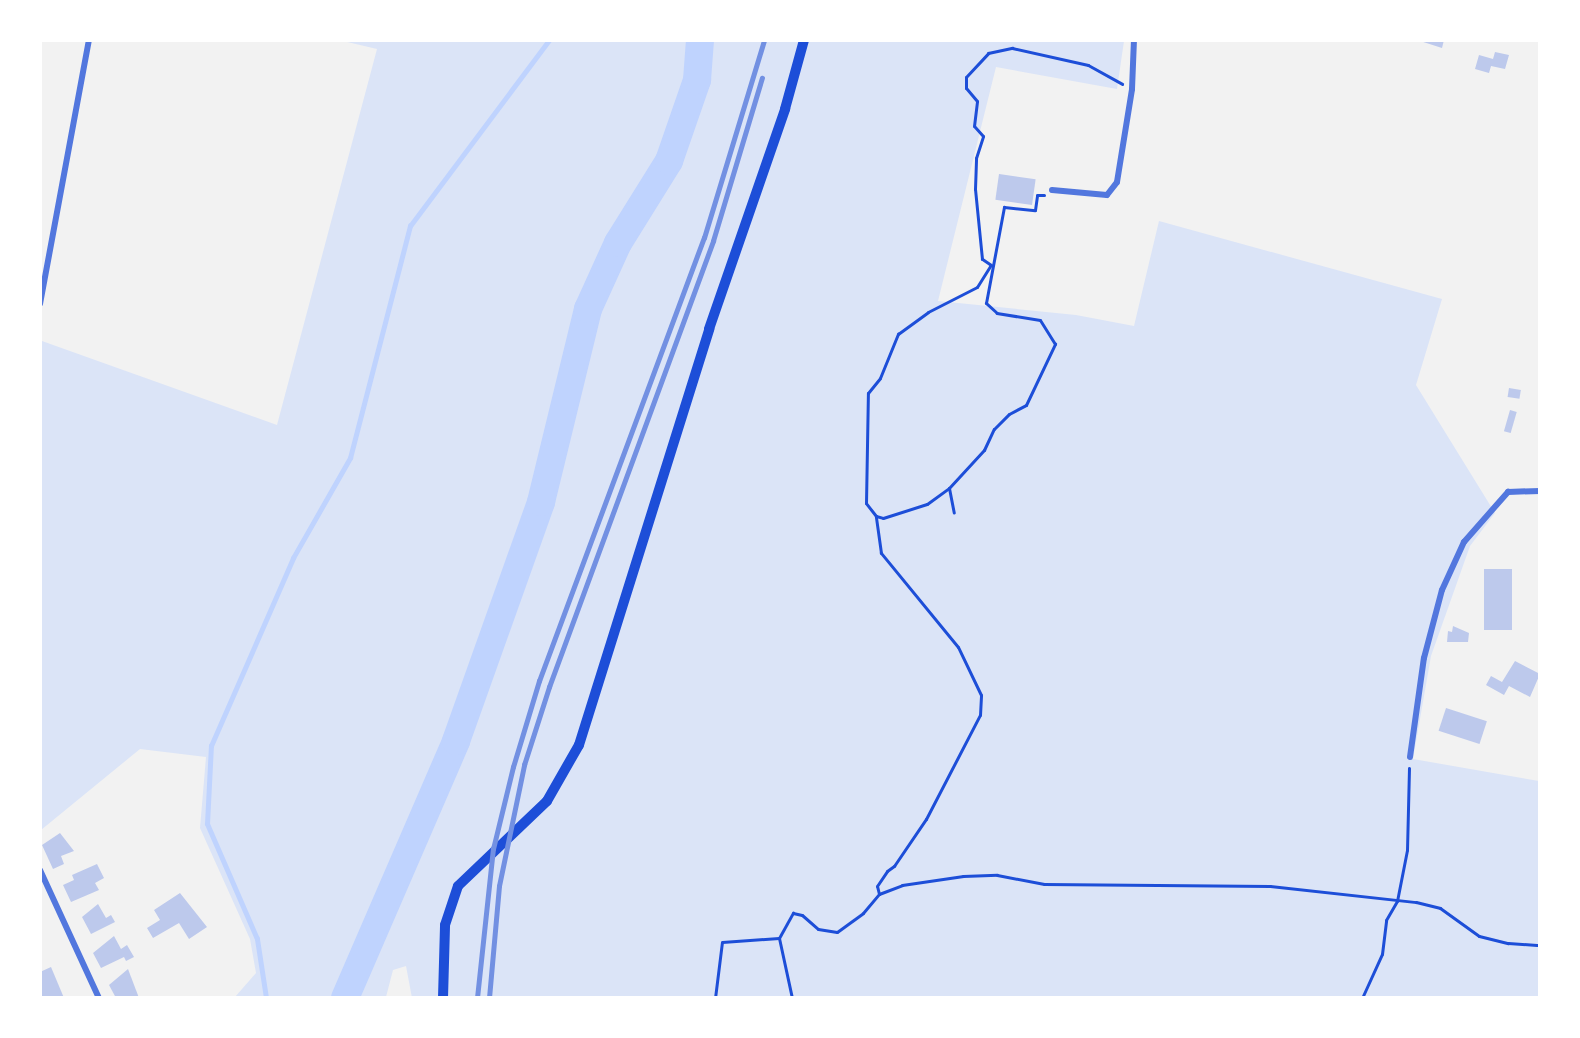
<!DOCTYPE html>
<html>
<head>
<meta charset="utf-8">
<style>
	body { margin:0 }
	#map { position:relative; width:1580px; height:1038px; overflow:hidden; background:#f2f2f2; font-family:"Source Sans 3",sans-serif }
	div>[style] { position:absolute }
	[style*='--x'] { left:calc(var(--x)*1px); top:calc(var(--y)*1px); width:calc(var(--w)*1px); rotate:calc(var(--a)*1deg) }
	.green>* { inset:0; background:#dbe4f7 }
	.stream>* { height:4.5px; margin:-2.25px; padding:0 2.25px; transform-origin:2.25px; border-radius:2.25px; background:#bfd3fe }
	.river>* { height:28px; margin:-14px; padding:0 14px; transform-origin:14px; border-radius:14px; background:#bfd3fe }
	.building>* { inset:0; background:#bdc9ec; transform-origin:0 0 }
	.path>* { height:3px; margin:-1.5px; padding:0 1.5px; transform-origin:1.5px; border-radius:1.5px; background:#1d4ed8 }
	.minor>* { height:6px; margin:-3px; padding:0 3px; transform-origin:3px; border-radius:3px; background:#5277de }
	.primary>* { height:10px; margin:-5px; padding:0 5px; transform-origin:5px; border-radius:5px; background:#1d4ed8 }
	.rail>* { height:4.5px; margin:-2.25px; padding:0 2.25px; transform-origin:2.25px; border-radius:2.25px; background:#7290e2 }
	span { translate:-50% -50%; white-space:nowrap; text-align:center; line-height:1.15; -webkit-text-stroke:5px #fff; paint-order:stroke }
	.frame { position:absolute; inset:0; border:42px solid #fff; pointer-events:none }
</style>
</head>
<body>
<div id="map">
	<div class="green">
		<i style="clip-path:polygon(343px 41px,1124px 41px,1117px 89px,996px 67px,938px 301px,1076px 315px,1134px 326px,1159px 221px,1442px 299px,1416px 385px,1495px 513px,1470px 546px,1431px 656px,1413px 759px,1539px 781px,1539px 997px,412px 998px,406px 966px,393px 970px,386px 997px,235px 997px,256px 973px,250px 939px,200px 828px,206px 757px,140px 749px,41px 830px,40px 347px,42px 341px,277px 425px,377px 49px)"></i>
	</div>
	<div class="stream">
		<i style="--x:266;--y:998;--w:60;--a:-98.7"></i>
		<i style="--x:257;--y:939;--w:125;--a:-113.5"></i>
		<i style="--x:207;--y:824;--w:78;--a:-87.1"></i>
		<i style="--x:211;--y:746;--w:205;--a:-66.4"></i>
		<i style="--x:293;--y:558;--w:115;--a:-60.3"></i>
		<i style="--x:350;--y:458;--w:240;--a:-75.5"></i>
		<i style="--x:410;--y:226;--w:232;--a:-53.2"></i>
	</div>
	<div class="river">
		<i style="--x:345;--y:998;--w:280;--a:-66.6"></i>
		<i style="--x:456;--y:741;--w:254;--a:-70.4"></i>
		<i style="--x:541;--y:502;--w:199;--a:-76.3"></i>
		<i style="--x:588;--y:309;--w:72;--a:-65.6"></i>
		<i style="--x:618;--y:243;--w:97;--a:-58.1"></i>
		<i style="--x:669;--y:161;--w:86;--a:-70.9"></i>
		<i style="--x:697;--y:80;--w:40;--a:-85.7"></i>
	</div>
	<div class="building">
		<i style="clip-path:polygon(1417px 40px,1444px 40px,1442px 48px)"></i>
		<i style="clip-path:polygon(1495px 52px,1509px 55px,1505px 69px,1491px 66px,1489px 73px,1475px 69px,1479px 55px,1493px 59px)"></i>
		<i style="left:999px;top:174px;width:37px;height:26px;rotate:8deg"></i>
		<i style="left:1509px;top:388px;width:12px;height:9px;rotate:9deg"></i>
		<i style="left:1510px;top:410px;width:7px;height:22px;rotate:16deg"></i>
		<i style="left:1484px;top:569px;width:28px;height:61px"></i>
		<i style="clip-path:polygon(1453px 626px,1469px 633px,1468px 642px,1447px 642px,1448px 631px,1452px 632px)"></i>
		<i style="clip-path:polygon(1515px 661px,1540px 674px,1530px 697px,1509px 686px,1504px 695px,1486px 685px,1491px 676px,1502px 682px)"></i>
		<i style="left:1446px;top:708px;width:43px;height:24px;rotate:18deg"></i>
		<i style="clip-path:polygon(60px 833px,74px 851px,61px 856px,64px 864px,53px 869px,42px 845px)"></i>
		<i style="clip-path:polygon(97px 864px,104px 878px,95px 883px,99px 890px,71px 902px,63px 885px,74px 880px,72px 875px)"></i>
		<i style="clip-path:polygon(180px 893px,207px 927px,189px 939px,179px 923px,153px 938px,147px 928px,160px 920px,154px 910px)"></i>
		<i style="clip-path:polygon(98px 904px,106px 918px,111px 915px,115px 922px,91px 934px,82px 917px)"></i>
		<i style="clip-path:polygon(114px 936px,121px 949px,127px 945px,134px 957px,126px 961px,124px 957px,101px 968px,93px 953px)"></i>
		<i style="clip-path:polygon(51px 967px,64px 998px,40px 998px,40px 972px)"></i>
		<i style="clip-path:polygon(128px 969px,139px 998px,116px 998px,109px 985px)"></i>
	</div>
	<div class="path">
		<i style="--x:949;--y:488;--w:25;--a:79"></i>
		<i style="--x:876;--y:516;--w:7;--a:16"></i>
		<i style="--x:883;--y:518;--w:46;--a:-17.7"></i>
		<i style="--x:927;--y:504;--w:27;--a:-36"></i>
		<i style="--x:949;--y:488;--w:52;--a:-47.4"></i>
		<i style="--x:984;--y:450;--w:23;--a:-65"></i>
		<i style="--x:994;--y:429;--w:21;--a:-45"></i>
		<i style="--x:1009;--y:414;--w:19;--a:-28"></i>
		<i style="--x:1026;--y:405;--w:68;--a:-64.6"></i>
		<i style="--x:1055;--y:344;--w:28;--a:-122"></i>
		<i style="--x:1040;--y:320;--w:44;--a:-170.8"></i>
		<i style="--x:997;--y:313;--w:15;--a:-138"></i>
		<i style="--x:986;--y:303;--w:98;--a:-79.4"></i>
		<i style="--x:1004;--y:207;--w:31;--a:6"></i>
		<i style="--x:1035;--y:210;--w:15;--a:-82"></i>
		<i style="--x:1037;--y:195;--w:7;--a:0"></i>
		<i style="--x:879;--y:894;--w:25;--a:-21"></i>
		<i style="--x:902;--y:885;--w:62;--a:-8.4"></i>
		<i style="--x:963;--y:876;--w:34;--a:-2"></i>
		<i style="--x:997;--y:875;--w:48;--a:10.8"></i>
		<i style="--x:1044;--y:884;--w:226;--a:0.5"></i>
		<i style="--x:1270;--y:886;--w:147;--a:6.3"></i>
		<i style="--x:1416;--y:902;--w:25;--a:14"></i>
		<i style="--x:1440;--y:908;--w:48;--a:35.7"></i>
		<i style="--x:1479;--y:936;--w:30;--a:14"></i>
		<i style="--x:1508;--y:943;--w:32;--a:4"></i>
		<i style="--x:779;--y:938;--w:61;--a:77.8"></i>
		<i style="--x:715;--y:998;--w:56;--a:-82.9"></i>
		<i style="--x:722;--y:942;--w:57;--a:-4"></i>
		<i style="--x:779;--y:938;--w:29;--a:-61"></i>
		<i style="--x:793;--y:913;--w:9;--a:13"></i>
		<i style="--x:802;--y:915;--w:21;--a:41"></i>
		<i style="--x:818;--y:929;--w:19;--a:9"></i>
		<i style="--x:837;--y:932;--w:32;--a:-36"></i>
		<i style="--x:863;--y:913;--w:25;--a:-50"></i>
		<i style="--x:879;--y:894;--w:8;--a:-104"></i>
		<i style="--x:877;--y:886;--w:18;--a:-56"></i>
		<i style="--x:887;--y:871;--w:9;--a:-36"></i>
		<i style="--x:894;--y:866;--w:57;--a:-55.8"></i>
		<i style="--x:926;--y:819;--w:117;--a:-62.6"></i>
		<i style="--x:980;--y:715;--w:20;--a:-87"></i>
		<i style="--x:981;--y:695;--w:53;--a:-115.6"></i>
		<i style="--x:958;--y:647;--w:122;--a:-129.3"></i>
		<i style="--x:881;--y:553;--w:37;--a:-98"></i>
		<i style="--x:876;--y:516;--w:16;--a:-128"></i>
		<i style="--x:866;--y:503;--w:110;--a:-89"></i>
		<i style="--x:868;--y:393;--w:19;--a:-51"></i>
		<i style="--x:880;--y:378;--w:48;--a:-67.8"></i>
		<i style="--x:898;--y:334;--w:37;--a:-36"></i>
		<i style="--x:928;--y:312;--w:55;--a:-27"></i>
		<i style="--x:977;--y:287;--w:26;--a:-58"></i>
		<i style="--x:991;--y:265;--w:11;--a:-146"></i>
		<i style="--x:982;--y:259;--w:70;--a:-95.7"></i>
		<i style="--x:975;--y:189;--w:31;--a:-88"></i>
		<i style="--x:976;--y:158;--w:23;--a:-72"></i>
		<i style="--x:983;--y:136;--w:13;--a:-132"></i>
		<i style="--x:974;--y:126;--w:25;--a:-83"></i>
		<i style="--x:977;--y:101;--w:17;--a:-130"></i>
		<i style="--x:966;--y:88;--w:11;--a:-90"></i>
		<i style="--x:966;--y:77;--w:33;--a:-47"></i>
		<i style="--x:988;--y:53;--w:25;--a:-12"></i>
		<i style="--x:1012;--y:48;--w:78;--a:12.6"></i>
		<i style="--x:1088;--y:65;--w:39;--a:29"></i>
		<i style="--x:1362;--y:998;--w:48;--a:-65.6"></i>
		<i style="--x:1382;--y:954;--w:34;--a:-83"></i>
		<i style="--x:1386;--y:920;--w:22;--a:-60"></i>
		<i style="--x:1397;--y:901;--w:52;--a:-78.9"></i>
		<i style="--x:1407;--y:850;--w:82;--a:-88.6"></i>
	</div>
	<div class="minor">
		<i style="--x:1052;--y:190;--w:55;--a:5.2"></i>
		<i style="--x:1107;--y:195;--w:16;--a:-52"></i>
		<i style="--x:1117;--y:182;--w:94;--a:-80.8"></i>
		<i style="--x:1132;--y:89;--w:49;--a:-87.7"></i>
		<i style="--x:40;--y:304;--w:269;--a:-79.5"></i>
		<i style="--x:1410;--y:757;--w:100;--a:-82"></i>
		<i style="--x:1424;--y:658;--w:70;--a:-75.2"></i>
		<i style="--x:1442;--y:590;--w:53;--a:-65.4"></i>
		<i style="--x:1464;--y:542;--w:67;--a:-48.7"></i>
		<i style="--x:1508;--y:492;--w:32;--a:-2"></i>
		<i style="--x:40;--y:870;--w:141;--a:65.3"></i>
	</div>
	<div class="primary">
		<i style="--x:443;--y:998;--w:73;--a:-88.4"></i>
		<i style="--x:445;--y:925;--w:41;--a:-71.6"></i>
		<i style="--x:458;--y:886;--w:123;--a:-43.7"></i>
		<i style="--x:547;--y:801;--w:64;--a:-60.3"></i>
		<i style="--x:579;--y:745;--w:436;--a:-72.6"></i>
		<i style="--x:709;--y:329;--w:233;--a:-70.9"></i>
		<i style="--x:785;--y:109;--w:72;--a:-74.6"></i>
	</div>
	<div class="rail">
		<i style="--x:477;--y:998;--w:150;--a:-83.9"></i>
		<i style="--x:493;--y:849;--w:84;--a:-76.3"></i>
		<i style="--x:513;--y:767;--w:90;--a:-73.2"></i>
		<i style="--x:539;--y:681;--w:473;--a:-69.6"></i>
		<i style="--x:704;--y:238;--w:207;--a:-73.1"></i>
		<i style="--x:489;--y:998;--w:112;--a:-84.9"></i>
		<i style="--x:499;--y:886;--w:124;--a:-78.3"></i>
		<i style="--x:524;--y:765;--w:82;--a:-72.2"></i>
		<i style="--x:549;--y:687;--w:475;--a:-69.8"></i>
		<i style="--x:713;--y:241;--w:170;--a:-73.3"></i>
	</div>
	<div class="frame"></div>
</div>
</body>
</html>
